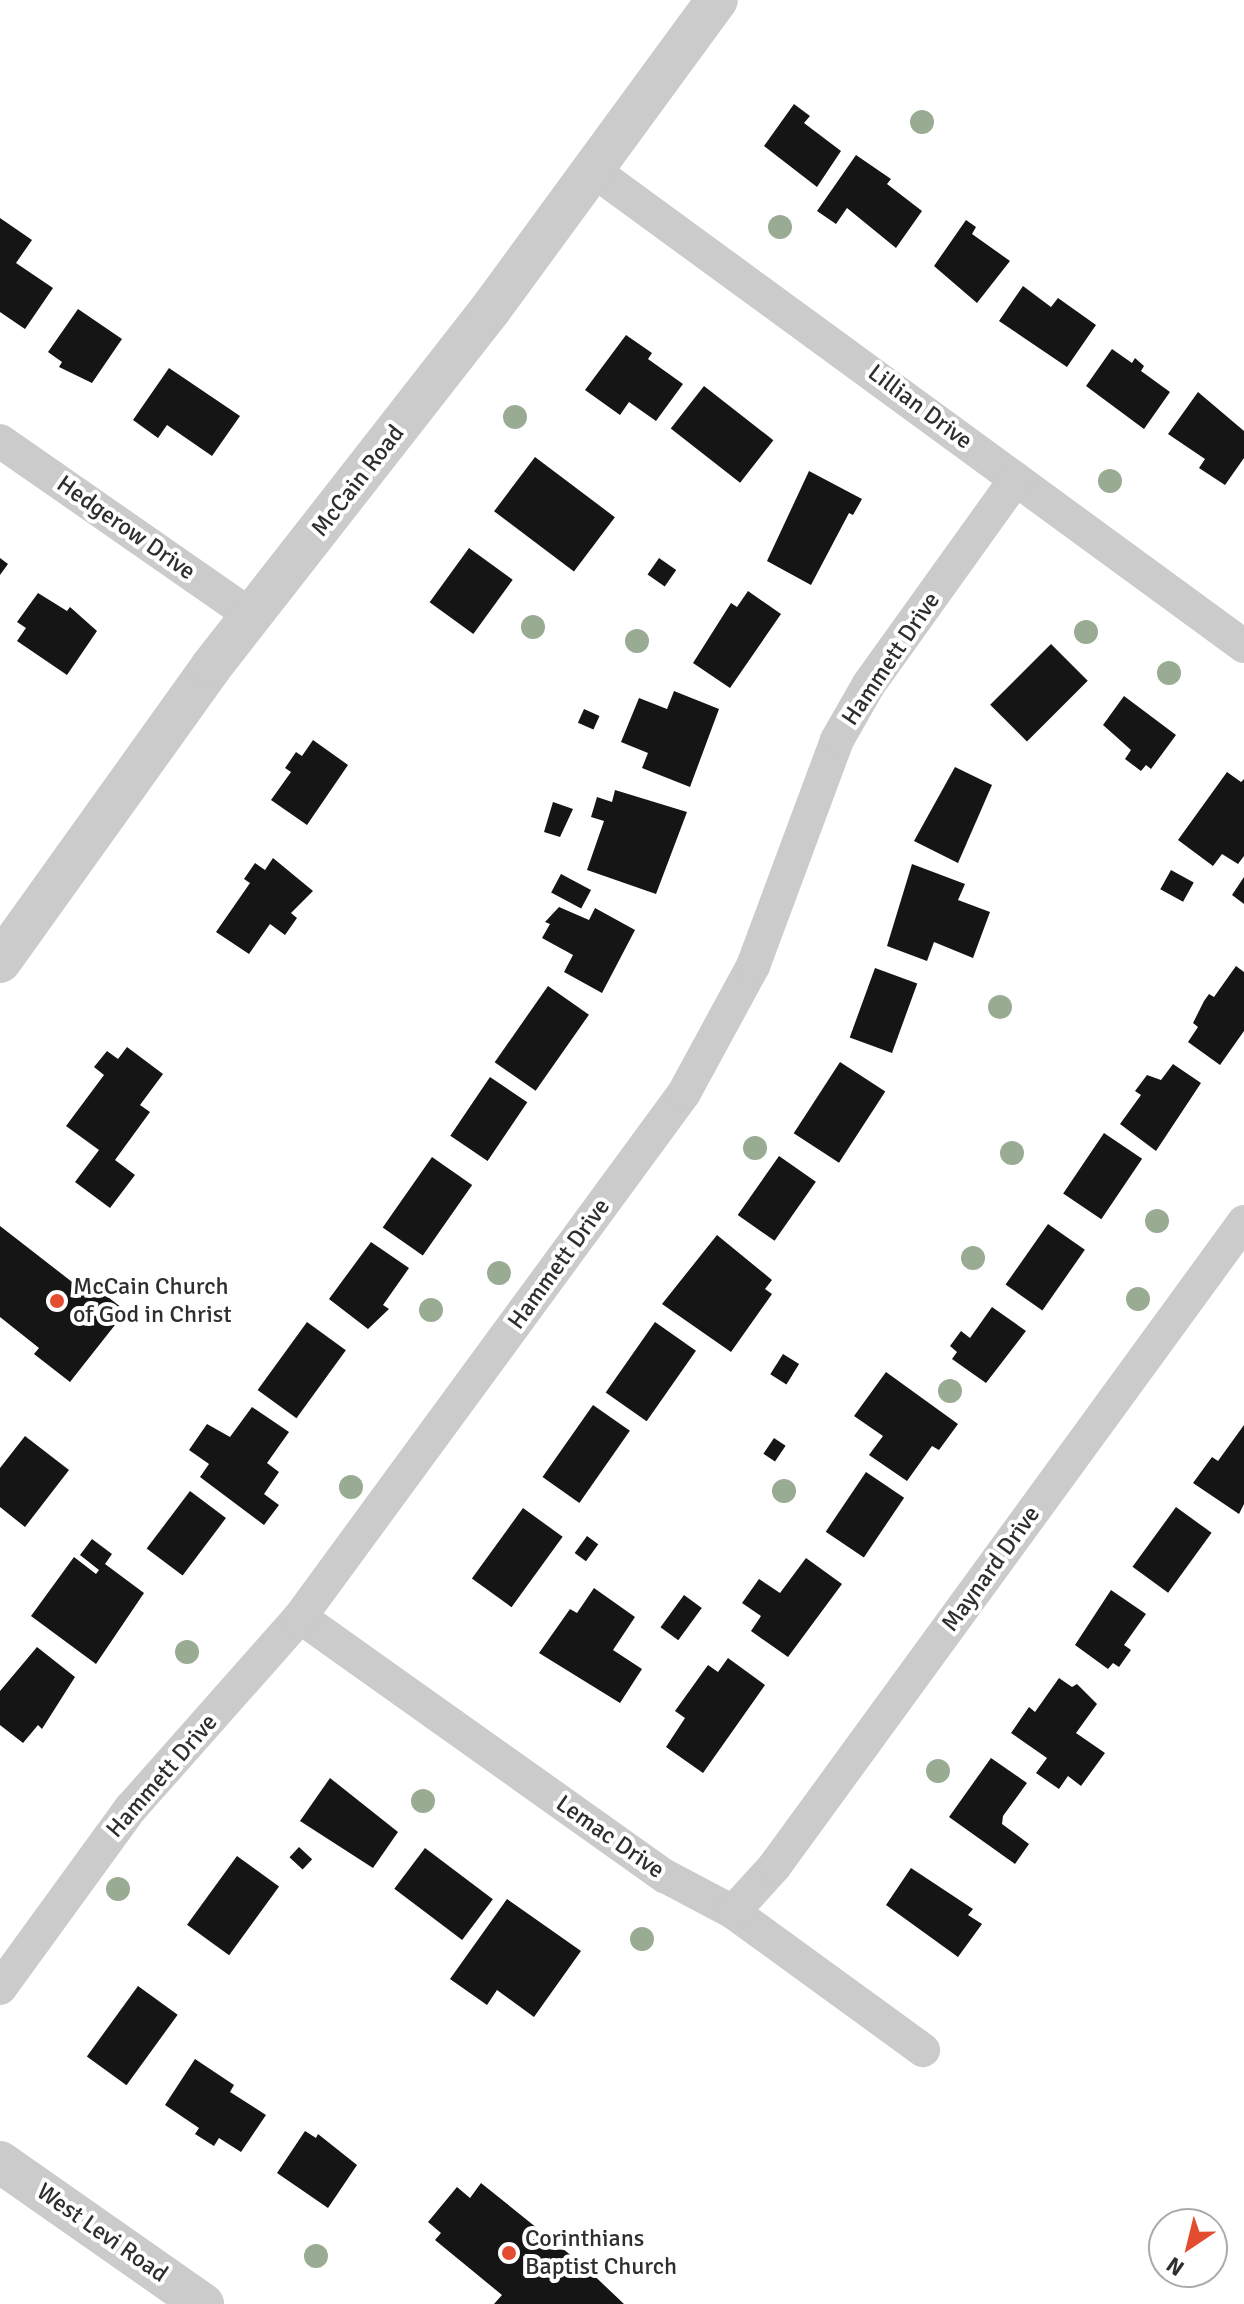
<!DOCTYPE html>
<html>
<head>
<meta charset="utf-8">
<style>
	body { margin:0 }
	#map { position:relative; width:1244px; height:2304px; overflow:hidden; background:#fff; font-family:Signika,sans-serif }
	div>[style] { position:absolute }
	[style*='--x'] { left:calc(var(--x)*1px); top:calc(var(--y)*1px); width:calc(var(--w)*1px); rotate:calc(var(--a)*1deg) }
	.building>* { inset:0; background:#151515; transform-origin:0 0 }
	.minor>* { height:34px; margin:-17px; padding:0 17px; transform-origin:17px; border-radius:17px; background:#cbcbcb }
	.tertiary>* { height:42px; margin:-21px; padding:0 21px; transform-origin:21px; border-radius:21px; background:#cbcbcb }
	.trees>* { width:24px; height:24px; margin:-12px; border-radius:50%; background:#99ac93 }
	.dots>* { width:22px; height:22px; translate:-50% -50%; box-sizing:border-box; border:4px solid #fff; border-radius:50% }
	span { translate:-50% -50%; white-space:nowrap; text-align:center; line-height:1.15; -webkit-text-stroke:8px #fff; paint-order:stroke }
	.street-label { font-size:24px; color:#2e2e2e }
	.poi-label { font-size:24px; color:#2e2e2e }
	.left { translate:0 -50%; text-align:left }
	.north { position:absolute; left:1148px; top:2208px; width:80px; height:80px; box-sizing:border-box; background:#fff; border:2px solid #ababab; border-radius:50%; rotate:215deg; font-size:22px; font-weight:700; line-height:32px; text-align:center; color:#2e2e2e }
	.north::after { content:''; display:block; margin:auto; width:28px; height:36px; background:#e44c30; clip-path:polygon(50% 0,100% 100%,50% 72%,0 100%) }
</style>
</head>
<body>
<div id="map">
	<div class="building">
		<i style="clip-path:polygon(794px 104px,810px 116px,804px 123px,841px 151px,817px 187px,764px 146px)"></i>
		<i style="clip-path:polygon(856px 155px,891px 179px,887px 184px,922px 211px,896px 248px,847px 208px,836px 224px,817px 211px)"></i>
		<i style="clip-path:polygon(0 218px,32px 240px,16px 263px,53px 288px,25px 329px,0 312px)"></i>
		<i style="clip-path:polygon(966px 220px,976px 227px,972px 234px,1010px 261px,977px 303px,934px 266px)"></i>
		<i style="clip-path:polygon(1023px 286px,1051px 307px,1058px 298px,1096px 325px,1067px 367px,999px 321px)"></i>
		<i style="clip-path:polygon(78px 309px,122px 339px,92px 383px,59px 367px,62px 362px,48px 352px)"></i>
		<i style="clip-path:polygon(626px 335px,652px 353px,648px 359px,683px 384px,656px 421px,629px 402px,620px 415px,585px 390px)"></i>
		<i style="clip-path:polygon(1112px 349px,1132px 363px,1135px 358px,1144px 366px,1141px 371px,1170px 392px,1144px 429px,1086px 386px)"></i>
		<i style="clip-path:polygon(169px 368px,240px 416px,212px 456px,167px 425px,158px 438px,133px 420px)"></i>
		<i style="left:704px;top:386px;width:88px;height:54px;rotate:38deg"></i>
		<i style="clip-path:polygon(1198px 392px,1244px 431px,1244px 458px,1225px 485px,1199px 468px,1205px 459px,1168px 434px)"></i>
		<i style="left:535px;top:457px;width:100px;height:68px;rotate:37deg"></i>
		<i style="clip-path:polygon(809px 471px,862px 499px,853px 515px,849px 513px,811px 585px,767px 561px)"></i>
		<i style="left:469px;top:548px;width:54px;height:67px;rotate:36deg"></i>
		<i style="clip-path:polygon(0 558px,8px 564px,0 575px)"></i>
		<i style="left:659px;top:558px;width:21px;height:20px;rotate:35deg"></i>
		<i style="clip-path:polygon(748px 591px,781px 614px,730px 688px,693px 663px,731px 603px,737px 607px)"></i>
		<i style="clip-path:polygon(38px 593px,67px 611px,70px 607px,97px 631px,67px 675px,17px 641px,26px 628px,17px 622px)"></i>
		<i style="left:1051px;top:644px;width:52px;height:86px;rotate:45deg"></i>
		<i style="clip-path:polygon(674px 691px,719px 709px,690px 787px,642px 768px,648px 753px,621px 742px,639px 698px,667px 709px)"></i>
		<i style="clip-path:polygon(1124px 696px,1176px 735px,1151px 769px,1146px 765px,1141px 771px,1125px 759px,1131px 750px,1103px 725px)"></i>
		<i style="left:584px;top:709px;width:17px;height:15px;rotate:24deg"></i>
		<i style="clip-path:polygon(313px 740px,348px 765px,307px 825px,271px 800px,291px 772px,285px 768px,296px 752px,302px 756px)"></i>
		<i style="clip-path:polygon(955px 767px,992px 785px,958px 863px,914px 841px)"></i>
		<i style="clip-path:polygon(1227px 772px,1241px 782px,1244px 779px,1244px 856px,1238px 864px,1222px 854px,1213px 866px,1178px 840px)"></i>
		<i style="clip-path:polygon(615px 790px,687px 812px,656px 894px,587px 870px,604px 821px,591px 817px,597px 797px,612px 802px)"></i>
		<i style="clip-path:polygon(553px 802px,573px 809px,560px 837px,544px 832px)"></i>
		<i style="clip-path:polygon(273px 858px,313px 891px,291px 913px,297px 918px,285px 935px,270px 924px,249px 954px,216px 932px,250px 883px,244px 879px,255px 863px,265px 870px)"></i>
		<i style="clip-path:polygon(912px 864px,965px 884px,958px 900px,990px 912px,973px 958px,934px 942px,927px 961px,887px 946px)"></i>
		<i style="left:1171px;top:870px;width:26px;height:22px;rotate:29deg"></i>
		<i style="left:561px;top:874px;width:34px;height:21px;rotate:28deg"></i>
		<i style="clip-path:polygon(1244px 877px,1244px 904px,1232px 895px)"></i>
		<i style="clip-path:polygon(559px 907px,589px 920px,595px 908px,635px 930px,602px 993px,564px 972px,573px 955px,542px 938px,550px 924px,545px 922px)"></i>
		<i style="clip-path:polygon(1236px 966px,1244px 972px,1244px 1031px,1220px 1065px,1188px 1042px,1198px 1027px,1193px 1023px,1204px 1001px,1209px 994px,1214px 997px)"></i>
		<i style="left:875px;top:968px;width:45px;height:74px;rotate:20deg"></i>
		<i style="left:548px;top:986px;width:50px;height:93px;rotate:35deg"></i>
		<i style="clip-path:polygon(127px 1047px,163px 1074px,140px 1105px,150px 1112px,115px 1160px,135px 1175px,110px 1208px,75px 1182px,99px 1150px,66px 1126px,104px 1075px,94px 1067px,107px 1051px,118px 1059px)"></i>
		<i style="left:840px;top:1062px;width:54px;height:85px;rotate:33deg"></i>
		<i style="clip-path:polygon(1173px 1064px,1201px 1083px,1156px 1151px,1120px 1124px,1141px 1095px,1135px 1091px,1147px 1075px,1161px 1080px)"></i>
		<i style="left:490px;top:1077px;width:45px;height:71px;rotate:34deg"></i>
		<i style="left:1104px;top:1133px;width:46px;height:73px;rotate:34deg"></i>
		<i style="left:779px;top:1156px;width:45px;height:72px;rotate:35deg"></i>
		<i style="left:432px;top:1157px;width:49px;height:86px;rotate:35deg"></i>
		<i style="left:1048px;top:1224px;width:45px;height:74px;rotate:35deg"></i>
		<i style="clip-path:polygon(0 1226px,85px 1292px,91px 1284px,126px 1311px,70px 1382px,34px 1354px,39px 1348px,0 1317px)"></i>
		<i style="clip-path:polygon(717px 1235px,772px 1280px,765px 1289px,772px 1294px,731px 1352px,662px 1304px)"></i>
		<i style="clip-path:polygon(371px 1242px,409px 1268px,383px 1305px,389px 1309px,368px 1329px,329px 1299px)"></i>
		<i style="clip-path:polygon(992px 1307px,1026px 1331px,986px 1383px,952px 1359px,957px 1352px,950px 1346px,961px 1331px,970px 1338px)"></i>
		<i style="left:307px;top:1322px;width:48px;height:84px;rotate:36deg"></i>
		<i style="left:655px;top:1322px;width:50px;height:86px;rotate:35deg"></i>
		<i style="left:783px;top:1354px;width:19px;height:24px;rotate:32deg"></i>
		<i style="clip-path:polygon(886px 1372px,958px 1424px,939px 1450px,932px 1446px,907px 1481px,869px 1455px,883px 1436px,854px 1416px)"></i>
		<i style="left:593px;top:1405px;width:45px;height:88px;rotate:35deg"></i>
		<i style="clip-path:polygon(252px 1407px,289px 1432px,267px 1463px,279px 1472px,264px 1494px,279px 1505px,264px 1525px,200px 1477px,209px 1464px,189px 1450px,207px 1424px,230px 1437px)"></i>
		<i style="clip-path:polygon(1244px 1425px,1244px 1504px,1239px 1514px,1193px 1483px,1212px 1457px,1218px 1461px)"></i>
		<i style="clip-path:polygon(25px 1436px,69px 1470px,25px 1527px,0 1507px,0 1468px)"></i>
		<i style="left:774px;top:1438px;width:14px;height:19px;rotate:34deg"></i>
		<i style="left:866px;top:1472px;width:46px;height:72px;rotate:34deg"></i>
		<i style="left:190px;top:1491px;width:45px;height:72px;rotate:37deg"></i>
		<i style="left:1176px;top:1507px;width:44px;height:74px;rotate:36deg"></i>
		<i style="left:523px;top:1508px;width:49px;height:87px;rotate:36deg"></i>
		<i style="left:587px;top:1536px;width:14px;height:21px;rotate:36deg"></i>
		<i style="clip-path:polygon(92px 1539px,112px 1554px,105px 1564px,144px 1593px,96px 1664px,31px 1616px,74px 1557px,96px 1574px,99px 1570px,80px 1555px)"></i>
		<i style="clip-path:polygon(806px 1558px,842px 1584px,788px 1657px,751px 1631px,761px 1616px,742px 1603px,759px 1579px,780px 1593px)"></i>
		<i style="clip-path:polygon(594px 1588px,635px 1617px,613px 1650px,642px 1669px,620px 1703px,539px 1653px,570px 1609px,577px 1613px)"></i>
		<i style="clip-path:polygon(1111px 1590px,1146px 1614px,1124px 1645px,1131px 1650px,1119px 1667px,1113px 1663px,1108px 1669px,1075px 1645px)"></i>
		<i style="left:684px;top:1595px;width:22px;height:40px;rotate:36deg"></i>
		<i style="clip-path:polygon(37px 1647px,75px 1677px,42px 1729px,38px 1725px,23px 1743px,0 1725px,0 1691px)"></i>
		<i style="clip-path:polygon(728px 1658px,765px 1685px,703px 1773px,666px 1747px,685px 1718px,675px 1711px,708px 1665px,718px 1672px)"></i>
		<i style="clip-path:polygon(1059px 1678px,1072px 1687px,1077px 1684px,1097px 1704px,1076px 1733px,1105px 1753px,1081px 1786px,1068px 1776px,1059px 1789px,1036px 1773px,1047px 1758px,1011px 1733px,1029px 1707px,1035px 1712px)"></i>
		<i style="clip-path:polygon(991px 1758px,1027px 1783px,1003px 1816px,1002px 1824px,1029px 1844px,1015px 1864px,949px 1817px)"></i>
		<i style="clip-path:polygon(330px 1778px,398px 1832px,373px 1868px,300px 1821px)"></i>
		<i style="left:299px;top:1847px;width:18px;height:14px;rotate:43deg"></i>
		<i style="left:425px;top:1848px;width:85px;height:51px;rotate:37deg"></i>
		<i style="left:237px;top:1856px;width:52px;height:85px;rotate:36deg"></i>
		<i style="clip-path:polygon(911px 1868px,973px 1909px,968px 1915px,982px 1924px,958px 1957px,886px 1905px)"></i>
		<i style="clip-path:polygon(507px 1899px,581px 1951px,534px 2017px,497px 1990px,487px 2005px,450px 1979px)"></i>
		<i style="left:138px;top:1986px;width:49px;height:87px;rotate:36deg"></i>
		<i style="clip-path:polygon(195px 2059px,234px 2085px,230px 2092px,266px 2115px,241px 2152px,219px 2138px,214px 2146px,195px 2134px,199px 2128px,165px 2105px)"></i>
		<i style="clip-path:polygon(305px 2131px,316px 2138px,318px 2134px,357px 2165px,328px 2208px,277px 2173px)"></i>
		<i style="clip-path:polygon(481px 2183px,583px 2265px,624px 2304px,494px 2304px,502px 2295px,435px 2240px,441px 2233px,428px 2222px,457px 2187px,470px 2198px)"></i>
	</div>
	<div class="minor">
		<i style="--x:594;--y:171;--w:805;--a:36.16"></i>
		<i style="--x:0;--y:441;--w:307;--a:34.8"></i>
		<i style="--x:300;--y:1617;--w:448;--a:35.4"></i>
		<i style="--x:665;--y:1876;--w:77;--a:27.9"></i>
		<i style="--x:733;--y:1912;--w:235;--a:36"></i>
		<i style="--x:733;--y:1912;--w:61;--a:-47.7"></i>
		<i style="--x:774;--y:1867;--w:798;--a:-53.92"></i>
		<i style="--x:0;--y:1988;--w:223;--a:-54"></i>
		<i style="--x:131;--y:1808;--w:255;--a:-48.5"></i>
		<i style="--x:300;--y:1617;--w:650;--a:-53.77"></i>
		<i style="--x:684;--y:1093;--w:145;--a:-61.5"></i>
		<i style="--x:753;--y:966;--w:241;--a:-69.6"></i>
		<i style="--x:837;--y:740;--w:64;--a:-60.3"></i>
		<i style="--x:869;--y:684;--w:252;--a:-54.4"></i>
	</div>
	<div class="tertiary">
		<i style="--x:0;--y:962;--w:363;--a:-54.4"></i>
		<i style="--x:211;--y:667;--w:453;--a:-52"></i>
		<i style="--x:490;--y:310;--w:384;--a:-53.8"></i>
		<i style="--x:0;--y:2162;--w:248;--a:35"></i>
	</div>
	<div class="trees">
		<i style="left:922px;top:122px"></i>
		<i style="left:780px;top:227px"></i>
		<i style="left:515px;top:417px"></i>
		<i style="left:1110px;top:481px"></i>
		<i style="left:533px;top:627px"></i>
		<i style="left:1086px;top:632px"></i>
		<i style="left:637px;top:641px"></i>
		<i style="left:1169px;top:673px"></i>
		<i style="left:1000px;top:1007px"></i>
		<i style="left:755px;top:1148px"></i>
		<i style="left:1012px;top:1153px"></i>
		<i style="left:1157px;top:1221px"></i>
		<i style="left:973px;top:1258px"></i>
		<i style="left:499px;top:1273px"></i>
		<i style="left:1138px;top:1299px"></i>
		<i style="left:431px;top:1310px"></i>
		<i style="left:950px;top:1391px"></i>
		<i style="left:351px;top:1487px"></i>
		<i style="left:784px;top:1491px"></i>
		<i style="left:187px;top:1652px"></i>
		<i style="left:938px;top:1771px"></i>
		<i style="left:423px;top:1801px"></i>
		<i style="left:118px;top:1889px"></i>
		<i style="left:642px;top:1939px"></i>
		<i style="left:316px;top:2256px"></i>
	</div>
	<div class="dots">
		<i style="left:57px;top:1301px;background:#e44c30"></i>
		<i style="left:509px;top:2253px;background:#e44c30"></i>
	</div>
	<div class="street-label">
		<span style="left:920px;top:407px;rotate:37deg">Lillian Drive</span>
		<span style="left:358px;top:481px;rotate:-52deg">McCain Road</span>
		<span style="left:126px;top:528px;rotate:35deg">Hedgerow Drive</span>
		<span style="left:891px;top:659px;rotate:-56deg">Hammett Drive</span>
		<span style="left:559px;top:1264px;rotate:-54deg">Hammett Drive</span>
		<span style="left:991px;top:1569px;rotate:-54deg">Maynard Drive</span>
		<span style="left:162px;top:1776px;rotate:-49deg">Hammett Drive</span>
		<span style="left:610px;top:1837px;rotate:35deg">Lemac Drive</span>
		<span style="left:102px;top:2233px;rotate:35deg">West Levi Road</span>
	</div>
	<div class="poi-label">
		<span class="left" style="left:73px;top:1301px">McCain Church<br>of God in Christ</span>
		<span class="left" style="left:525px;top:2253px">Corinthians<br>Baptist Church</span>
	</div>
	<div class="north">N</div>
</div>
</body>
</html>
